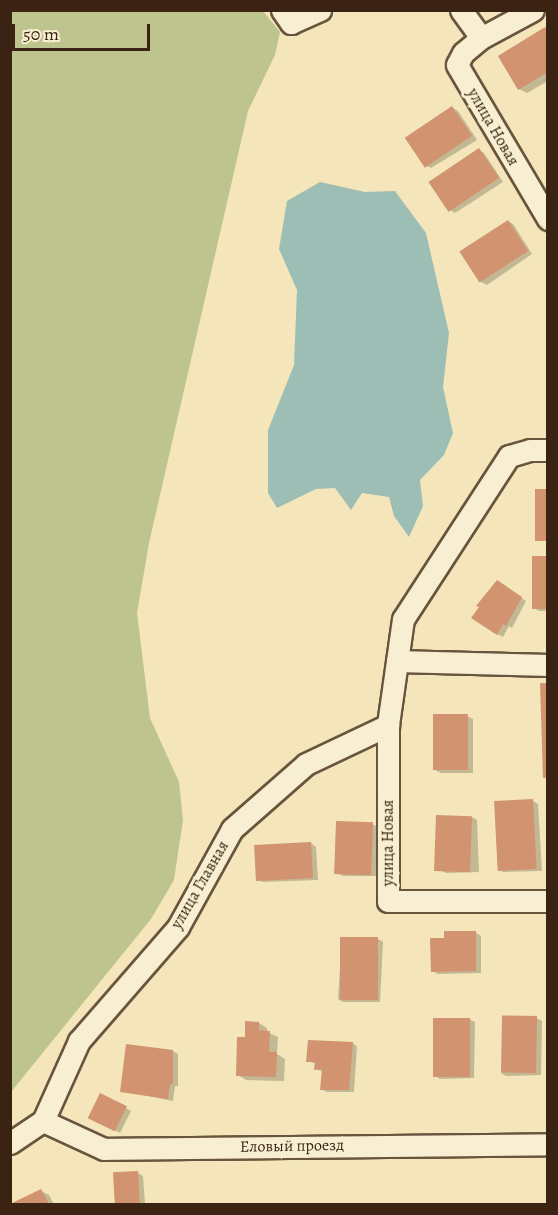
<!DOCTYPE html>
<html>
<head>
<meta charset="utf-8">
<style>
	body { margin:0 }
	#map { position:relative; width:558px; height:1215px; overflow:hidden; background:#f4e6ba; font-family:Alegreya,serif }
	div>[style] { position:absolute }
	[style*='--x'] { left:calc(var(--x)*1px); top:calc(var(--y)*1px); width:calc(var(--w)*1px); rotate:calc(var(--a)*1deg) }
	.green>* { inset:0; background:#bec48d }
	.water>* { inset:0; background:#9cbeb5 }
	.shadow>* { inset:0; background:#0003 }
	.building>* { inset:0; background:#d19370; transform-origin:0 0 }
	.roads { filter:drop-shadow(2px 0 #69543d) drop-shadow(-2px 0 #69543d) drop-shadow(0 2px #69543d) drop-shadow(0 -2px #69543d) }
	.street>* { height:21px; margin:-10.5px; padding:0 10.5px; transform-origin:10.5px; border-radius:10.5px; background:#f8efd2 }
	span { translate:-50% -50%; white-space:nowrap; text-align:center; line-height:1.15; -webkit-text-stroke:6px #f8efd2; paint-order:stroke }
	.street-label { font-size:16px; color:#3b2313 }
	.frame { position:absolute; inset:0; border:12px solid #3b2313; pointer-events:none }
	.scale { position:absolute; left:12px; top:24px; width:138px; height:27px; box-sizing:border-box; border:3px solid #3b2313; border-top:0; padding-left:8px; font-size:18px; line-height:21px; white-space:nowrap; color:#3b2313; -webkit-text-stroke:4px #f8efd2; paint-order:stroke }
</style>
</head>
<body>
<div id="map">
	<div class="green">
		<i style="clip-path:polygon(11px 10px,263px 11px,280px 32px,275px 55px,248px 111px,149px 543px,137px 613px,150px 718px,179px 782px,183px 820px,174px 880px,151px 919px,11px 1092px)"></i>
	</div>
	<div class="water">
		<i style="clip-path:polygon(320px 182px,365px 192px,395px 191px,426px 233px,449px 333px,443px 387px,453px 433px,444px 455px,420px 480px,423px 506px,409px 537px,394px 516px,389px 497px,362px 493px,351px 510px,335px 488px,316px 489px,277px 508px,268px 493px,268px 430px,294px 365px,297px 290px,279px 249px,287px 201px)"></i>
	</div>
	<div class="shadow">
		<i style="clip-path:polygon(545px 29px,548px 31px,548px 81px,527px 93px,519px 89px)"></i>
		<i style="clip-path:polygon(452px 108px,458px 111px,477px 140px,431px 168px,426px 165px)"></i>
		<i style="clip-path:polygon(479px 150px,484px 153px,503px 182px,455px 213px,450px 210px)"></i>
		<i style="clip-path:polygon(508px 221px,513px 224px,532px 254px,487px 285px,481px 282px,462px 253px)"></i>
		<i style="clip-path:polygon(548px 557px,548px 611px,539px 611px,534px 608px)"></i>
		<i style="clip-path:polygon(503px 585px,526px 601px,512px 628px,509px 626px,503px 637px,497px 634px)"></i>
		<i style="clip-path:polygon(467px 716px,473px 719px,473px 773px,441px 773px,435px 770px)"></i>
		<i style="clip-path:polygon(495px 801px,533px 801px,538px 804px,542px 871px,503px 872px,498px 869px)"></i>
		<i style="clip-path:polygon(472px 817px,477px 820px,479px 872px,446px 873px,440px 870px)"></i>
		<i style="clip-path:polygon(372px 824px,378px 827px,378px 876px,343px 876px,338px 873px)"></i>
		<i style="clip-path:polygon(311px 843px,316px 847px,318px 880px,263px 882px,257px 879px)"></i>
		<i style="clip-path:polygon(475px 932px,481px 936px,481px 973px,438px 974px,433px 971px,445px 939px)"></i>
		<i style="clip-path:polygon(342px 938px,378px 939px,383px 942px,380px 1002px,343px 1002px,338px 999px)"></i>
		<i style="clip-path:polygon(536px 1018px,542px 1021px,541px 1075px,506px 1076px,501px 1073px)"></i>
		<i style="clip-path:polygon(469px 1019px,475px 1022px,474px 1078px,440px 1079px,435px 1076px)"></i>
		<i style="clip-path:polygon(259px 1023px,267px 1028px,267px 1032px,278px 1037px,277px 1054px,285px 1059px,284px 1081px,246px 1080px,238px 1075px,246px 1038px)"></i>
		<i style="clip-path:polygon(352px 1043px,357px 1046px,354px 1092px,327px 1092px,321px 1089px,323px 1072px,316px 1069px,316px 1064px,308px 1061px)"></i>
		<i style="clip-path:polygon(173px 1051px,178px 1054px,178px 1086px,175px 1086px,173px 1101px,122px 1091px)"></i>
		<i style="clip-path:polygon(126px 1108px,131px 1111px,120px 1133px,95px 1121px)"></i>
		<i style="clip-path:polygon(138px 1173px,143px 1176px,145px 1204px,117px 1204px,115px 1174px)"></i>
		<i style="clip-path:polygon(41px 1191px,49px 1195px,54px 1204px,12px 1204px)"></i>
	</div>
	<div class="building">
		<i style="clip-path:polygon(545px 27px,548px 32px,548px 72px,518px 90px,498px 56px)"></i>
		<i style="left:452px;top:106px;width:36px;height:57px;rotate:56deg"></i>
		<i style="left:479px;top:148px;width:36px;height:61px;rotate:56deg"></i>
		<i style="left:508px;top:220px;width:37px;height:58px;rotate:57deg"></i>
		<i style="left:535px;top:489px;width:13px;height:52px"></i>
		<i style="left:532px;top:556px;width:16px;height:53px"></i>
		<i style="clip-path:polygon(497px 580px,522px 597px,506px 626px,503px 624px,497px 635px,471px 618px,479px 607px,476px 606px)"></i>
		<i style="clip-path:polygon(540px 683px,548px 683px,548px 778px,543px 778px)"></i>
		<i style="left:433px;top:714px;width:35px;height:56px"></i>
		<i style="left:533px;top:799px;width:70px;height:39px;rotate:87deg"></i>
		<i style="left:436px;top:815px;width:36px;height:56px;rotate:2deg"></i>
		<i style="left:336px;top:821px;width:37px;height:53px;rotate:2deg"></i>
		<i style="left:311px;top:842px;width:36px;height:57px;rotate:87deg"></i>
		<i style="clip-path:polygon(444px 931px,476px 931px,476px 971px,431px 972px,430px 938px,444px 938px)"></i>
		<i style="left:340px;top:937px;width:38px;height:63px"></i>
		<i style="left:537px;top:1016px;width:57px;height:35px;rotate:91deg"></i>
		<i style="left:433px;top:1018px;width:37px;height:59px"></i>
		<i style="clip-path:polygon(245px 1021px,259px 1022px,259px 1030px,270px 1031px,269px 1052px,277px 1052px,276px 1077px,236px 1076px,237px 1037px,245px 1037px)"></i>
		<i style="clip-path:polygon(308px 1040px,353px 1042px,349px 1090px,320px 1090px,322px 1069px,314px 1070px,315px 1062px,306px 1062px)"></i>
		<i style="clip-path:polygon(126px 1044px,173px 1050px,173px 1084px,170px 1084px,168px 1099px,120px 1092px)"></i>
		<i style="left:100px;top:1093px;width:30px;height:28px;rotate:26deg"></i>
		<i style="left:138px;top:1171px;width:33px;height:25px;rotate:87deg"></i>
		<i style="clip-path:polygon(41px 1189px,49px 1204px,10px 1204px)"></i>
	</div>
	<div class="roads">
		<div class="street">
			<i style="--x:282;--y:10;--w:16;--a:55"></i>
			<i style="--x:291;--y:23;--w:32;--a:-24"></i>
			<i style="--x:461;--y:10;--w:34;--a:54"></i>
			<i style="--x:481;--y:38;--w:59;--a:-28.3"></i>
			<i style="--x:481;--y:38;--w:23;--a:140"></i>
			<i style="--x:463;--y:53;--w:13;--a:117"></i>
			<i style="--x:457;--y:65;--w:179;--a:59.4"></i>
			<i style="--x:548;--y:450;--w:18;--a:180"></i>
			<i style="--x:530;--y:450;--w:22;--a:164"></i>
			<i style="--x:509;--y:456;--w:194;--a:123"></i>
			<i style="--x:403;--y:619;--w:107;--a:98.1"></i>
			<i style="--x:388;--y:725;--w:176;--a:90"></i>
			<i style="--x:388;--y:901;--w:160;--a:0"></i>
			<i style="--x:397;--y:661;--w:151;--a:1.5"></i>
			<i style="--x:43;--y:1121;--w:67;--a:24.7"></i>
			<i style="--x:104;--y:1149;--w:444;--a:-0.6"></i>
			<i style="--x:10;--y:1143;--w:40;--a:-34"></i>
			<i style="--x:43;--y:1121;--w:88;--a:-65.8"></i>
			<i style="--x:79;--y:1041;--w:151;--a:-49"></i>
			<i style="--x:178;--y:927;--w:112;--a:-61.1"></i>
			<i style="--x:232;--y:829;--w:98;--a:-41.3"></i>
			<i style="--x:306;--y:764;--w:91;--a:-25.4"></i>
		</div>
	</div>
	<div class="street-label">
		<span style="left:493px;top:127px;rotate:60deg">улица Новая</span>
		<span style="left:388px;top:843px;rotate:-90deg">улица Новая</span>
		<span style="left:200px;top:885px;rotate:-60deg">улица Главная</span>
		<span style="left:292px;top:1146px;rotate:-1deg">Еловый проезд</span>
	</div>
	<div class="frame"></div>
	<div class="scale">50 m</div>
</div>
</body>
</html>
